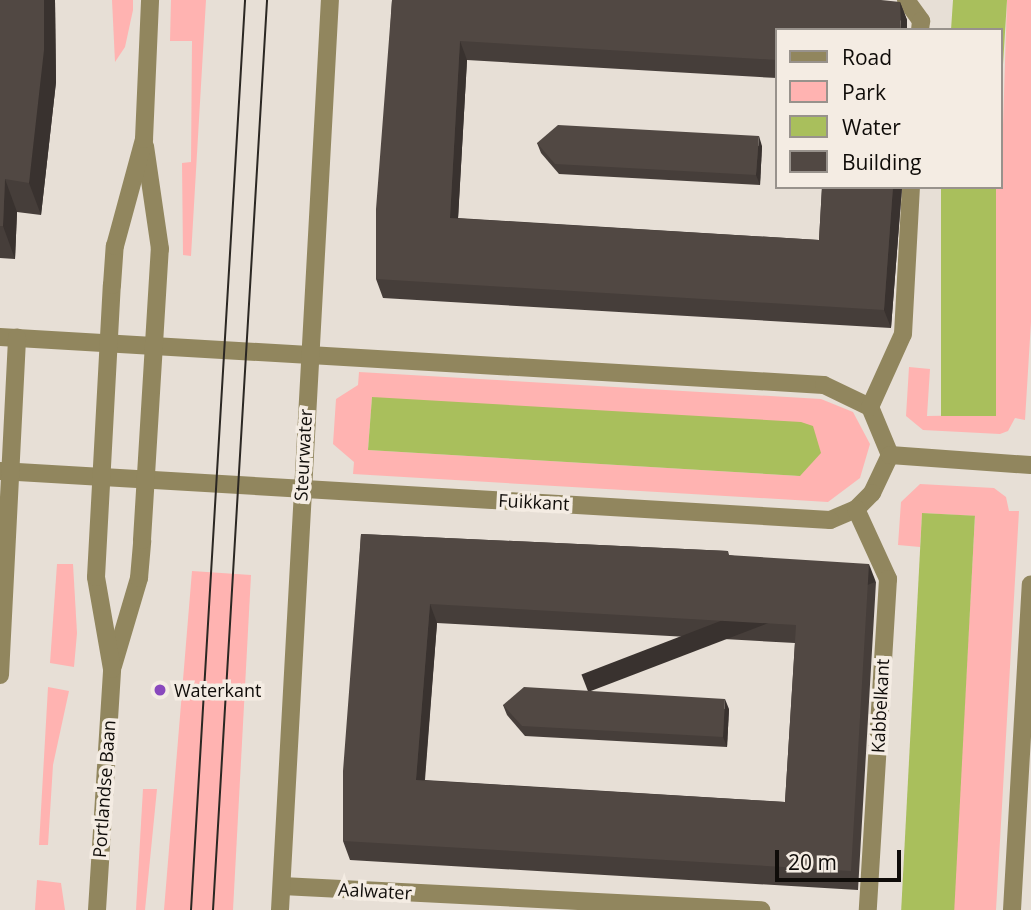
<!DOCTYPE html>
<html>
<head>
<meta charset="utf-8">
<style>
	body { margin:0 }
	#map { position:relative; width:1031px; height:910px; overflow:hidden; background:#e7dfd6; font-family:"Open Sans",sans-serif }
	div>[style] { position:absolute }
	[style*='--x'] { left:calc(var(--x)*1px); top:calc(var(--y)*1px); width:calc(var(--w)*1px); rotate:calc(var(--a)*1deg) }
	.green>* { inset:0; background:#ffb3b1 }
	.water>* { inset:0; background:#a9bf5c; transform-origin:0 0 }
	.minor>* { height:18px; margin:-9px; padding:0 9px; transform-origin:9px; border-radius:9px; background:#91865e }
	.tram>* { height:2px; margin:-1px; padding:0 1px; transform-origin:1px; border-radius:1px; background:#2b2723 }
	.wall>* { inset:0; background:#463e3a }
	.shaded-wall>* { inset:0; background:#39322f; transform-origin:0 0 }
	.building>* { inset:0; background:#514843 }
	.dots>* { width:19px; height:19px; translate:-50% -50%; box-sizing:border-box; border:4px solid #f4ece3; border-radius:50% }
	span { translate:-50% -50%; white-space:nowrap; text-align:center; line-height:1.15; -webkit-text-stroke:7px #f4ece3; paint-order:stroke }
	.street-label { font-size:18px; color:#0f0c09 }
	.poi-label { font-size:18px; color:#0f0c09 }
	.left { translate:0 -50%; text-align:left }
	.legend { position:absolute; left:775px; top:28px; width:228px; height:161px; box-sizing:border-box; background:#f4ece3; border:2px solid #98928c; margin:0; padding:9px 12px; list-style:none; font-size:21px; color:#0f0c09 }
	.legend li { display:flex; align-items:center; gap:14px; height:35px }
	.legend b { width:35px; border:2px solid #98928c }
	.scale { position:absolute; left:775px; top:850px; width:126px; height:32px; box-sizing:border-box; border:4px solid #0f0c09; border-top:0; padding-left:9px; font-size:21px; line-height:24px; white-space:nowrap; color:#0f0c09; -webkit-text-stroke:5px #f4ece3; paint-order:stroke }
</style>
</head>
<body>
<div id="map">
	<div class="green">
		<i style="clip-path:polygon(112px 0,133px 0,133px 10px,125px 47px,115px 62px)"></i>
		<i style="clip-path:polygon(171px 0,206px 0,191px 256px,183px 255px,182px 163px,191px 162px,192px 41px,170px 41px)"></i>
		<i style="clip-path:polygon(1007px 0,1031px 0,1031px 322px,1025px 420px,1015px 418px,1008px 431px,1000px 434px,923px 430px,906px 416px,909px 367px,930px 369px,927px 416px,983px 415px,996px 187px,1001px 187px)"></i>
		<i style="clip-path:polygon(evenodd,359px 372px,821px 399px,853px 412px,870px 444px,860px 478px,828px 502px,353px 474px,354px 462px,333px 444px,336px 399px,358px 385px,359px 372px,372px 397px,800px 476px,368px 450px,372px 397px)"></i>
		<i style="clip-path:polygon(920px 484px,994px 488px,1006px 497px,1009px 511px,1019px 511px,996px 910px,953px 910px,975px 516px,922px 513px,920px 547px,898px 545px,901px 502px)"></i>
		<i style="clip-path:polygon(57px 564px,73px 564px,77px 633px,74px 667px,50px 663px)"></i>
		<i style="clip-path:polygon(192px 571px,251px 575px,233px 910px,164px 910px)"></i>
		<i style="clip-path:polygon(48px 687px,69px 691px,53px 765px,48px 845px,39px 845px)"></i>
		<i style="clip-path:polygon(143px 789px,157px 789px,145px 910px,136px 910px)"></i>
		<i style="clip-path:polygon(37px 880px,61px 883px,65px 910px,35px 910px)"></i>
	</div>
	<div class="water">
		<i style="clip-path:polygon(953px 0,1007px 0,1001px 97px,1001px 30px,951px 30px)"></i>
		<i style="left:941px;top:187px;width:55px;height:229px"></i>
		<i style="clip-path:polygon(372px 397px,801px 422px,813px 426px,821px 453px,800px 476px,368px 450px)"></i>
		<i style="left:922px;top:513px;width:53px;height:398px;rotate:3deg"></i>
	</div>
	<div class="minor">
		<i style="--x:906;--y:0;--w:26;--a:54"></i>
		<i style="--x:921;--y:21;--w:9;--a:96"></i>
		<i style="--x:0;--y:337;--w:825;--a:3.33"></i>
		<i style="--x:824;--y:385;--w:51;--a:25.6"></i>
		<i style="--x:870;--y:407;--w:52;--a:67.4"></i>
		<i style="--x:890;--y:455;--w:42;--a:115.3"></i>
		<i style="--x:872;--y:493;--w:23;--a:135"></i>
		<i style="--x:856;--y:509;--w:28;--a:157"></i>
		<i style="--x:830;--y:520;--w:831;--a:-176.62"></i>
		<i style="--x:870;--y:407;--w:80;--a:-65.7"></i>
		<i style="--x:903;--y:334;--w:147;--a:-86.9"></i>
		<i style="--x:890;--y:455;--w:141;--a:4.1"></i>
		<i style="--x:856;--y:509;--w:77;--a:65.4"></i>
		<i style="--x:888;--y:579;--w:332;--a:93.5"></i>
		<i style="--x:113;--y:666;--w:92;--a:-73.5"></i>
		<i style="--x:139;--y:578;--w:38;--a:-85"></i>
		<i style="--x:142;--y:540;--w:292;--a:-86.5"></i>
		<i style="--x:160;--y:249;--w:104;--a:-98.3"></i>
		<i style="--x:0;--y:675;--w:338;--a:-87.1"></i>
		<i style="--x:282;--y:886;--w:480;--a:2.9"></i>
		<i style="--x:97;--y:910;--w:241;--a:-86.4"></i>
		<i style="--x:112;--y:669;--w:93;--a:-99.9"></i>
		<i style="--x:96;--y:577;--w:292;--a:-86.9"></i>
		<i style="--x:112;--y:285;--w:39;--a:-86"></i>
		<i style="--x:115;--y:246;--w:111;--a:-74.8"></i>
		<i style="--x:144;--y:139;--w:139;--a:-87.5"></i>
		<i style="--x:280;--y:910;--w:911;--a:-86.86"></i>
		<i style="--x:1012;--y:910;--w:326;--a:-86.7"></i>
	</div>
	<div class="tram">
		<i style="--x:191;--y:910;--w:912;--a:-86.6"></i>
		<i style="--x:213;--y:910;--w:912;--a:-86.6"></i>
	</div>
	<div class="wall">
		<i style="clip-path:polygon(0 0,55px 0,56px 82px,41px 215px,17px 212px,15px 259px,0 258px)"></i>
		<i style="clip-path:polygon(392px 0,900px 2px,907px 20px,777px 30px,777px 78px,467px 60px,458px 218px,819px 240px,822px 187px,902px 187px,891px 328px,383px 298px,376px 279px)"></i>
		<i style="clip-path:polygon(537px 143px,762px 146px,760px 185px,559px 174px,541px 153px)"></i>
		<i style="clip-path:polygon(evenodd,361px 534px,728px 551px,729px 555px,876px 582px,858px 890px,350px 860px,343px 841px,361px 534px,437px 623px,795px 643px,785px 802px,425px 780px,437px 623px)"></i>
		<i style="clip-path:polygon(503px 705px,729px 709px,727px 747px,525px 736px,507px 715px)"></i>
	</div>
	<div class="shaded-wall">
		<i style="clip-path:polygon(44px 0,55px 0,56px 82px,41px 215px,29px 183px)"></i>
		<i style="clip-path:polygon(900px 2px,907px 20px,907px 30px,901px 30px)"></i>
		<i style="clip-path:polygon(460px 41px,467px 60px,457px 237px,450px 218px)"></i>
		<i style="clip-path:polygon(759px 136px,762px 146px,760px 185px,756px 175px)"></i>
		<i style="clip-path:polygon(5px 179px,17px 212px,15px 259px,3px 226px)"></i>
		<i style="clip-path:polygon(893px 187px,902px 187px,891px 328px,884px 310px)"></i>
		<i style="left:869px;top:564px;width:19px;height:308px;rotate:69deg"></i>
		<i style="clip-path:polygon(430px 604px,437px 623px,423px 798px,416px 780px)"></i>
		<i style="clip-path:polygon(725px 699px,729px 709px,727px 747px,723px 737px)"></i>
	</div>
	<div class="building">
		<i style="clip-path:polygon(0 0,44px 0,44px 50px,29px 183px,5px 179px,3px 226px,0 226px)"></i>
		<i style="clip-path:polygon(392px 0,881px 0,900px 2px,901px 30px,777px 30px,777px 60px,460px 41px,450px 218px,819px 240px,822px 187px,893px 187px,884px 310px,376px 279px,376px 209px)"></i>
		<i style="clip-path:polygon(558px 125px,759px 136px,756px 175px,555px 164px,537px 143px)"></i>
		<i style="clip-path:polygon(evenodd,361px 534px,728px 551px,728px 555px,869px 564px,851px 871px,343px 841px,343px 771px,361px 534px,430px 604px,796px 625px,785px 802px,416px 780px,430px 604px)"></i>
		<i style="clip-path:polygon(524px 687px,725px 699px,723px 737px,522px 726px,503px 705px)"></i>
	</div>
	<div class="dots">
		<i style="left:160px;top:690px;background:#8948bd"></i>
	</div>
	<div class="street-label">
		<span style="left:303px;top:455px;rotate:-87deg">Steurwater</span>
		<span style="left:534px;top:502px;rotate:3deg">Fuikkant</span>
		<span style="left:880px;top:706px;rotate:-87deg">Kabbelkant</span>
		<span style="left:104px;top:789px;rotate:-86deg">Portlandse Baan</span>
		<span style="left:375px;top:891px;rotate:3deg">Aalwater</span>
	</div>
	<div class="poi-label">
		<span class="left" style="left:174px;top:690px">Waterkant</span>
	</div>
	<ul class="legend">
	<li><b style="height:9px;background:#91865e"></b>Road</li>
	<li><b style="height:19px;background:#ffb3b1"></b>Park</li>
	<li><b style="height:19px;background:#a9bf5c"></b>Water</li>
	<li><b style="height:19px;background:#514843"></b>Building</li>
	</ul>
	<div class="scale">20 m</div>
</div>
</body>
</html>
